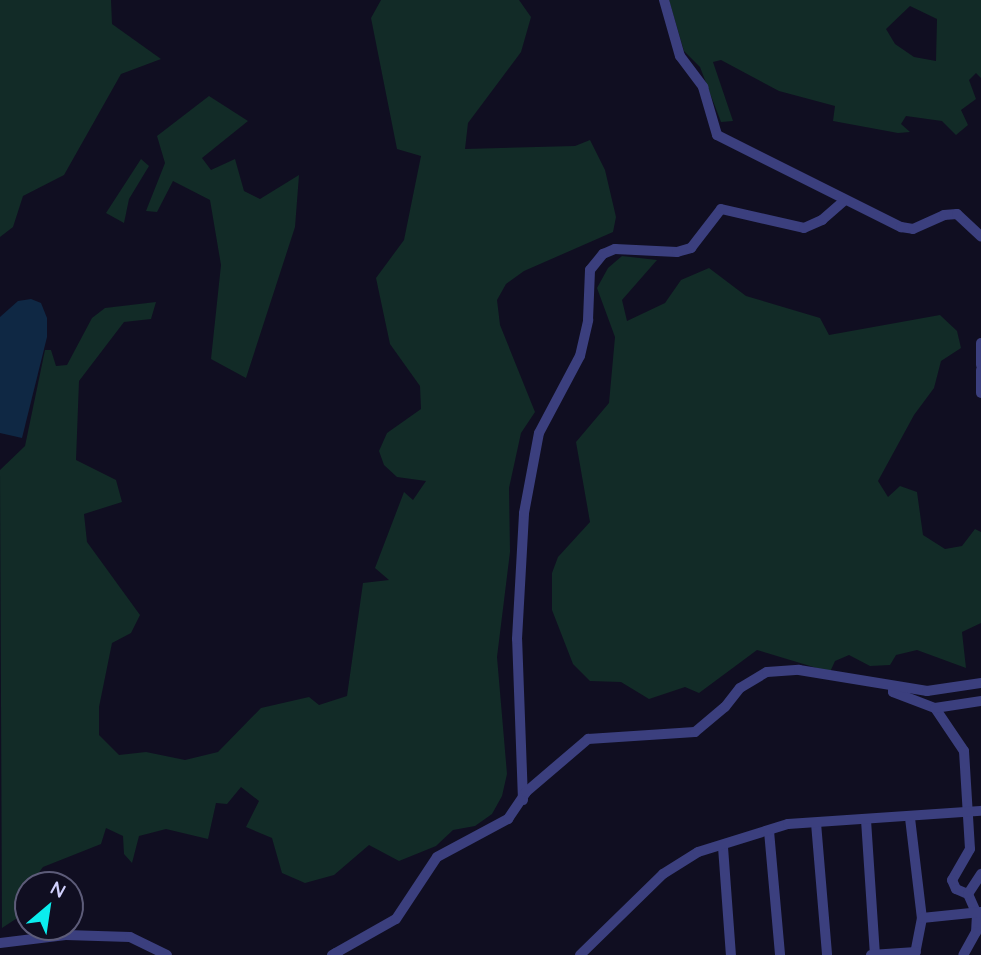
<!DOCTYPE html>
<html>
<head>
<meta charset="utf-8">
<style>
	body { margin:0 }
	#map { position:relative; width:981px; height:955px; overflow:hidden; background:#100e21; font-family:Quicksand,sans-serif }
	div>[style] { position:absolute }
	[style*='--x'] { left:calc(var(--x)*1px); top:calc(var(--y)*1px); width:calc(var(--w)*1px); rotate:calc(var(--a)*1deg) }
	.green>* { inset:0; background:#122b27 }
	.water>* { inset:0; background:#0f2844 }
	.minor>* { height:10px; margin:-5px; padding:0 5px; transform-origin:5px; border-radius:5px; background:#3b3f7e }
	.tertiary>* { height:12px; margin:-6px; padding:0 6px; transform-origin:6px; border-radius:6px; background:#3b3f7e }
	span { translate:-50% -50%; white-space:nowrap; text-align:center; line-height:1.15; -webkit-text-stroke:7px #100e21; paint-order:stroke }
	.north { position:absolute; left:14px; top:871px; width:70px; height:70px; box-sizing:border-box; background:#100e21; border:2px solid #5d5c79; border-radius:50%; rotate:29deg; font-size:19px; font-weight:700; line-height:28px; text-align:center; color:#d1d0fd }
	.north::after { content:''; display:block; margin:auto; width:24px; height:32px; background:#0bedee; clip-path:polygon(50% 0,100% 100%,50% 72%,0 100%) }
</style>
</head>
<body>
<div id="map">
	<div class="green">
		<i style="clip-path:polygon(0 0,111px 0,112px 24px,161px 59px,121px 74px,64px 175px,23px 196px,13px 227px,0 237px)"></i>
		<i style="clip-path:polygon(381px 0,519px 0,531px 17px,521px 52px,468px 123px,465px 149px,575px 146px,590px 140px,605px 170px,616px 217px,613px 232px,524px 271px,506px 284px,497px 300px,500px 325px,535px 412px,521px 433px,509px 488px,510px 552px,497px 657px,507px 774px,502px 796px,492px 814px,475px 826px,453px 830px,436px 846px,399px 861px,369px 845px,334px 875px,305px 883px,282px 873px,272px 838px,246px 827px,259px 801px,241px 787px,227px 804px,216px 803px,208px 839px,166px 829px,139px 836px,132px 863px,124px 854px,123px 836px,106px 828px,101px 844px,43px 867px,22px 895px,28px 897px,28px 911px,2px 928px,0 470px,25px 446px,45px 350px,51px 350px,56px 366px,67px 365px,92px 318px,105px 308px,156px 302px,151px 319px,124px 322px,79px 381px,76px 460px,116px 480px,122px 502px,84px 514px,87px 542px,140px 615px,131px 633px,112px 643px,99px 707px,99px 735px,119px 755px,146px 752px,185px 760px,218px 752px,261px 708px,309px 697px,319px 705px,347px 696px,363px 583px,389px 580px,375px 568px,404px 492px,413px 500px,426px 481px,397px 477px,384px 465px,379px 451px,387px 433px,421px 409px,420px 386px,390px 344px,376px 278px,404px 240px,421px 156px,397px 149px,371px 18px)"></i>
		<i style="clip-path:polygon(evenodd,669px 0,981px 0,981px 78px,976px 73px,969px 80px,976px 99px,961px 110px,968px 125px,956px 135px,942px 121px,906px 116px,901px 124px,910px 132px,898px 133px,833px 121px,835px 106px,779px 91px,721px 60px,713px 62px,733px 121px,721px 122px,700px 67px,684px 51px,669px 0,910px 6px,937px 19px,936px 61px,914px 57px,895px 44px,886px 29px,910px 6px)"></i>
		<i style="clip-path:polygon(209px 96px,248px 121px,202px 158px,211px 170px,235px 159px,244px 191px,260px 199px,299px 175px,295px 227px,246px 378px,211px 359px,221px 265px,210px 200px,173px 181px,157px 212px,146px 211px,165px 163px,157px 136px)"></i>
		<i style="clip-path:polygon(141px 159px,149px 166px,129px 199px,124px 223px,106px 213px)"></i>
		<i style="clip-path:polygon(622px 256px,657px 260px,622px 300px,627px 321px,665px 303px,681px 280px,709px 268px,746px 296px,820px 318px,829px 335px,940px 315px,957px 331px,961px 348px,941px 361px,934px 388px,914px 415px,878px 481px,888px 497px,900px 486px,917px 492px,923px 535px,945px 549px,962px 546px,975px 529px,981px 532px,981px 623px,962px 632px,966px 668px,917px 650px,896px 655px,890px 665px,870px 666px,849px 655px,835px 661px,830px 672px,757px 650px,699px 693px,685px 687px,649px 699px,621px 682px,590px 681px,573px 664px,552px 610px,552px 573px,558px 557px,590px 522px,576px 442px,609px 403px,615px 337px,597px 288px,608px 268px)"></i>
	</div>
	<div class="water">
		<i style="clip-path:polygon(31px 299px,41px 303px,47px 318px,47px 337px,22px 438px,0 433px,0 317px,18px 301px)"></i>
	</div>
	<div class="minor">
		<i style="--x:664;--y:0;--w:58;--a:74.1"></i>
		<i style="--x:680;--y:56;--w:39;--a:53"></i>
		<i style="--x:703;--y:87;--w:50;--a:73.7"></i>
		<i style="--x:717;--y:135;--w:206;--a:26.6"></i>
		<i style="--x:901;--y:227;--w:12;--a:9"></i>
		<i style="--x:913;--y:229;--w:34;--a:-24"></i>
		<i style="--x:944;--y:215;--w:13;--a:-4"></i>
		<i style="--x:957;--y:214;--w:33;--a:43"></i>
		<i style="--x:981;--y:343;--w:22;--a:90"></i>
		<i style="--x:981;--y:370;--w:23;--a:90"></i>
		<i style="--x:893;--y:687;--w:5;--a:90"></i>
		<i style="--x:893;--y:692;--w:45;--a:20.9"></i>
		<i style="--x:935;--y:708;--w:52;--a:56"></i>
		<i style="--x:964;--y:751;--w:98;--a:86.5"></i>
		<i style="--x:970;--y:849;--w:36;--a:120"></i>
		<i style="--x:952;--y:880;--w:10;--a:66"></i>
		<i style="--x:956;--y:889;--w:13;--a:23"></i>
		<i style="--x:968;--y:894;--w:22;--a:66"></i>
		<i style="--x:977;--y:914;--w:18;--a:93"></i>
		<i style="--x:976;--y:932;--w:26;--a:119"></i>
		<i style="--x:935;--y:708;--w:47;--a:-8.7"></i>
		<i style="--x:523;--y:800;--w:161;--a:-92.1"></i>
		<i style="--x:517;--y:639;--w:126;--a:-86.8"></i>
		<i style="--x:524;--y:513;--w:81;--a:-79.4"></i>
		<i style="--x:539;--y:433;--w:87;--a:-62"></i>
		<i style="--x:580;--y:356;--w:37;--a:-77"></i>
		<i style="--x:588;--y:320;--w:50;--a:-87.7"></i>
		<i style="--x:590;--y:270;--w:21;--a:-51"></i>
		<i style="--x:603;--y:254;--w:13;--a:-23"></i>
		<i style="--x:615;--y:249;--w:62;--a:2.8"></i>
		<i style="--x:677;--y:252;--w:15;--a:-16"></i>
		<i style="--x:691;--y:248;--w:49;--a:-52.4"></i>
		<i style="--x:721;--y:209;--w:85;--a:12.9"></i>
		<i style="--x:804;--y:228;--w:20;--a:-24"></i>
		<i style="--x:822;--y:220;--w:30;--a:-41"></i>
		<i style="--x:910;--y:818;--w:101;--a:83.2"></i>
		<i style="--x:922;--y:918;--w:38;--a:101"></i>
		<i style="--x:866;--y:820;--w:135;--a:86.2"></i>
		<i style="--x:816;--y:823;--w:132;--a:85.2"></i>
		<i style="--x:769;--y:831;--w:124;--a:84.9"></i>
		<i style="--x:723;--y:847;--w:108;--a:85.8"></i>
		<i style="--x:968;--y:894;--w:24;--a:-57"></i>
		<i style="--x:922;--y:918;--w:59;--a:-5.8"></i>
		<i style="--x:0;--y:943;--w:66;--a:-6.9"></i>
		<i style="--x:66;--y:935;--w:64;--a:1.8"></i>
		<i style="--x:130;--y:937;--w:41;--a:25.9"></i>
		<i style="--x:332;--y:955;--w:73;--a:-29.4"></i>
		<i style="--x:396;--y:919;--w:74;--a:-56.5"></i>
		<i style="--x:437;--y:857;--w:81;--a:-28.2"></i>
		<i style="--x:508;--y:819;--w:32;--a:-56"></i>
		<i style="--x:526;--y:792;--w:82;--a:-40.5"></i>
		<i style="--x:588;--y:739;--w:107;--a:-3.7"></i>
		<i style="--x:695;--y:732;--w:39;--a:-40"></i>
		<i style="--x:725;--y:707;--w:24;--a:-52"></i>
		<i style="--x:740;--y:688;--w:31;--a:-31"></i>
		<i style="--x:767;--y:672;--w:32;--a:-4"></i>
		<i style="--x:799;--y:670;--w:130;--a:9.3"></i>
		<i style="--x:927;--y:691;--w:55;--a:-8.4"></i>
		<i style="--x:580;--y:955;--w:116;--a:-44.3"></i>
		<i style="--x:663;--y:874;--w:41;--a:-32.2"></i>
		<i style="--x:698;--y:852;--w:94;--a:-17.3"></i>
		<i style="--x:788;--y:824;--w:193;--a:-3.9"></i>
		<i style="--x:871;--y:955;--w:45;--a:-3.8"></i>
	</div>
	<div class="tertiary">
		<i style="--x:336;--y:954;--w:1;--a:45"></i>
	</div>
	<div class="north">N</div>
</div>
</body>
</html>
